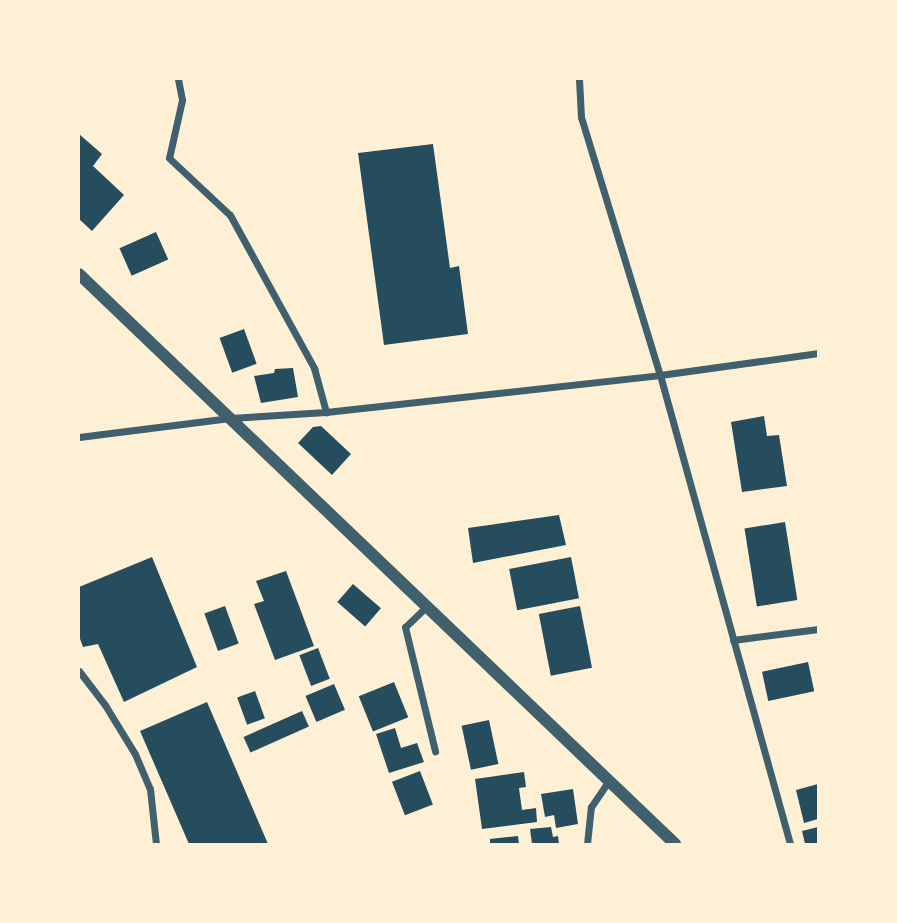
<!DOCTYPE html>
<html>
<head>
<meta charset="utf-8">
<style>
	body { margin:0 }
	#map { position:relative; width:897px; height:923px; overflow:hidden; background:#fdf0d5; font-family:Ubuntu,sans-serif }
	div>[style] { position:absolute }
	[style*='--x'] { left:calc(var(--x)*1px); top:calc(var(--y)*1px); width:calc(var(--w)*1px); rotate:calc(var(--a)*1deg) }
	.building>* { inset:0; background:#264d5e; transform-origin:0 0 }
	.minor>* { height:7px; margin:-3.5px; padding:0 3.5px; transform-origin:3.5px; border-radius:3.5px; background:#3f606c }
	.tertiary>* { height:12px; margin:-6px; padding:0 6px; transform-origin:6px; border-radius:6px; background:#3f606c }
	span { translate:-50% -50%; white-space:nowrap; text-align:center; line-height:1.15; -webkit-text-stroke:5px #fdf0d5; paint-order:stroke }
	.frame { position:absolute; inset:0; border:80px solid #fdf0d5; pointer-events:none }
</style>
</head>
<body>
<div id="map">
	<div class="building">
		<i style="clip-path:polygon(79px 134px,102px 154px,93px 166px,124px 195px,92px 231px,79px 219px)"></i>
		<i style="clip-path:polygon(433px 144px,450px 268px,459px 266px,468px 334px,384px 345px,358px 153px)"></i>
		<i style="left:156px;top:232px;width:30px;height:40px;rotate:66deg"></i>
		<i style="left:244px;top:329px;width:37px;height:26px;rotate:70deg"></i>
		<i style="clip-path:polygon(293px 368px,298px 397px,261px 403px,254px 376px,274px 373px,275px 369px)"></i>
		<i style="clip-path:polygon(764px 416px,767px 436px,779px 435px,787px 486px,742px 492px,731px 422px)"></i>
		<i style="clip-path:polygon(321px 426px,351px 454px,332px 475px,298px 443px,313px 427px)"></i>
		<i style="clip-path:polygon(559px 515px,566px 545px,473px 563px,468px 528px)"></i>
		<i style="left:785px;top:522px;width:79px;height:41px;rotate:81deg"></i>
		<i style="clip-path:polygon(152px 557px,197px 667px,124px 702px,98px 644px,83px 647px,79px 636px,79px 587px)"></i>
		<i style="left:571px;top:557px;width:42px;height:63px;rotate:79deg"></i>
		<i style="clip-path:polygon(286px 571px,314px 646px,275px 660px,254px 604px,264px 601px,256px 581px)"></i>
		<i style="left:353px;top:584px;width:37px;height:24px;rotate:41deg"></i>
		<i style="left:225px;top:606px;width:40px;height:22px;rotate:70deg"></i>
		<i style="left:580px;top:606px;width:63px;height:42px;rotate:79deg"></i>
		<i style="left:318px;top:648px;width:33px;height:20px;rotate:69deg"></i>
		<i style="left:808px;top:662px;width:30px;height:47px;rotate:78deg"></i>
		<i style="left:394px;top:682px;width:38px;height:38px;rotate:68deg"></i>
		<i style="left:334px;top:684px;width:28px;height:31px;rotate:67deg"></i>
		<i style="left:255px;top:691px;width:29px;height:19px;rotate:70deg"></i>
		<i style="clip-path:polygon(207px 702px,268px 844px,189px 844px,140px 731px)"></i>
		<i style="left:302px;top:711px;width:17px;height:64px;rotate:66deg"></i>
		<i style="left:489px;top:720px;width:45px;height:28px;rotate:78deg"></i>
		<i style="clip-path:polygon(395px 728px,401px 748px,417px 743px,424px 762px,389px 773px,376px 734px)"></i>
		<i style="left:420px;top:771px;width:36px;height:30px;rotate:69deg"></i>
		<i style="clip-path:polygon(524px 772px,526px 787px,519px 788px,522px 810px,536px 808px,537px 822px,482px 829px,475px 779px)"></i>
		<i style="clip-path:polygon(818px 784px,818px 819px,804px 823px,796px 790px)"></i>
		<i style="clip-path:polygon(573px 789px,578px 824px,556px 828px,554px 815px,545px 817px,541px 794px)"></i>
		<i style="clip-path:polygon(551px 827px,553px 837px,558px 836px,559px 844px,532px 844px,530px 829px)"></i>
		<i style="clip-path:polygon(818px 827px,818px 844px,805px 844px,802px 831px)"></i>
		<i style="clip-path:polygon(518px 836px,519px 844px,490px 844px,490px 839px)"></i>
	</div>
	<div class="minor">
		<i style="--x:178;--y:79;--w:21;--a:79"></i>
		<i style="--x:182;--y:100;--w:59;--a:102.6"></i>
		<i style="--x:169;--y:158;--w:83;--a:43.1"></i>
		<i style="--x:230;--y:215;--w:175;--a:61.2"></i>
		<i style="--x:314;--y:368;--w:46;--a:74.7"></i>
		<i style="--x:579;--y:79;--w:38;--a:87"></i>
		<i style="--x:581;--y:117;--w:270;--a:73"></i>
		<i style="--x:660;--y:375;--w:487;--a:74.5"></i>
		<i style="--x:79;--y:437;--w:152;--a:-7.2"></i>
		<i style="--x:230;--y:418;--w:96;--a:-3.6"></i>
		<i style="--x:326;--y:412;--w:336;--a:-6.3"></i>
		<i style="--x:660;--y:375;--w:160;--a:-7.9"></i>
		<i style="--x:427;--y:606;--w:30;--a:136"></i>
		<i style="--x:405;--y:627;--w:128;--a:76.4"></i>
		<i style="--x:733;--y:640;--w:86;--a:-7.4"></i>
		<i style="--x:79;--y:671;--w:43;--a:52.6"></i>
		<i style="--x:105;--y:705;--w:57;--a:58.5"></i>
		<i style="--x:135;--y:754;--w:38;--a:67"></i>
		<i style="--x:150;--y:789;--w:55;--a:83.8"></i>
		<i style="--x:587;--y:844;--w:37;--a:-84"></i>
		<i style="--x:591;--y:807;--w:32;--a:-56"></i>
	</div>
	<div class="tertiary">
		<i style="--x:79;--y:274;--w:825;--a:43.72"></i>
	</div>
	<div class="frame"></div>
</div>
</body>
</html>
